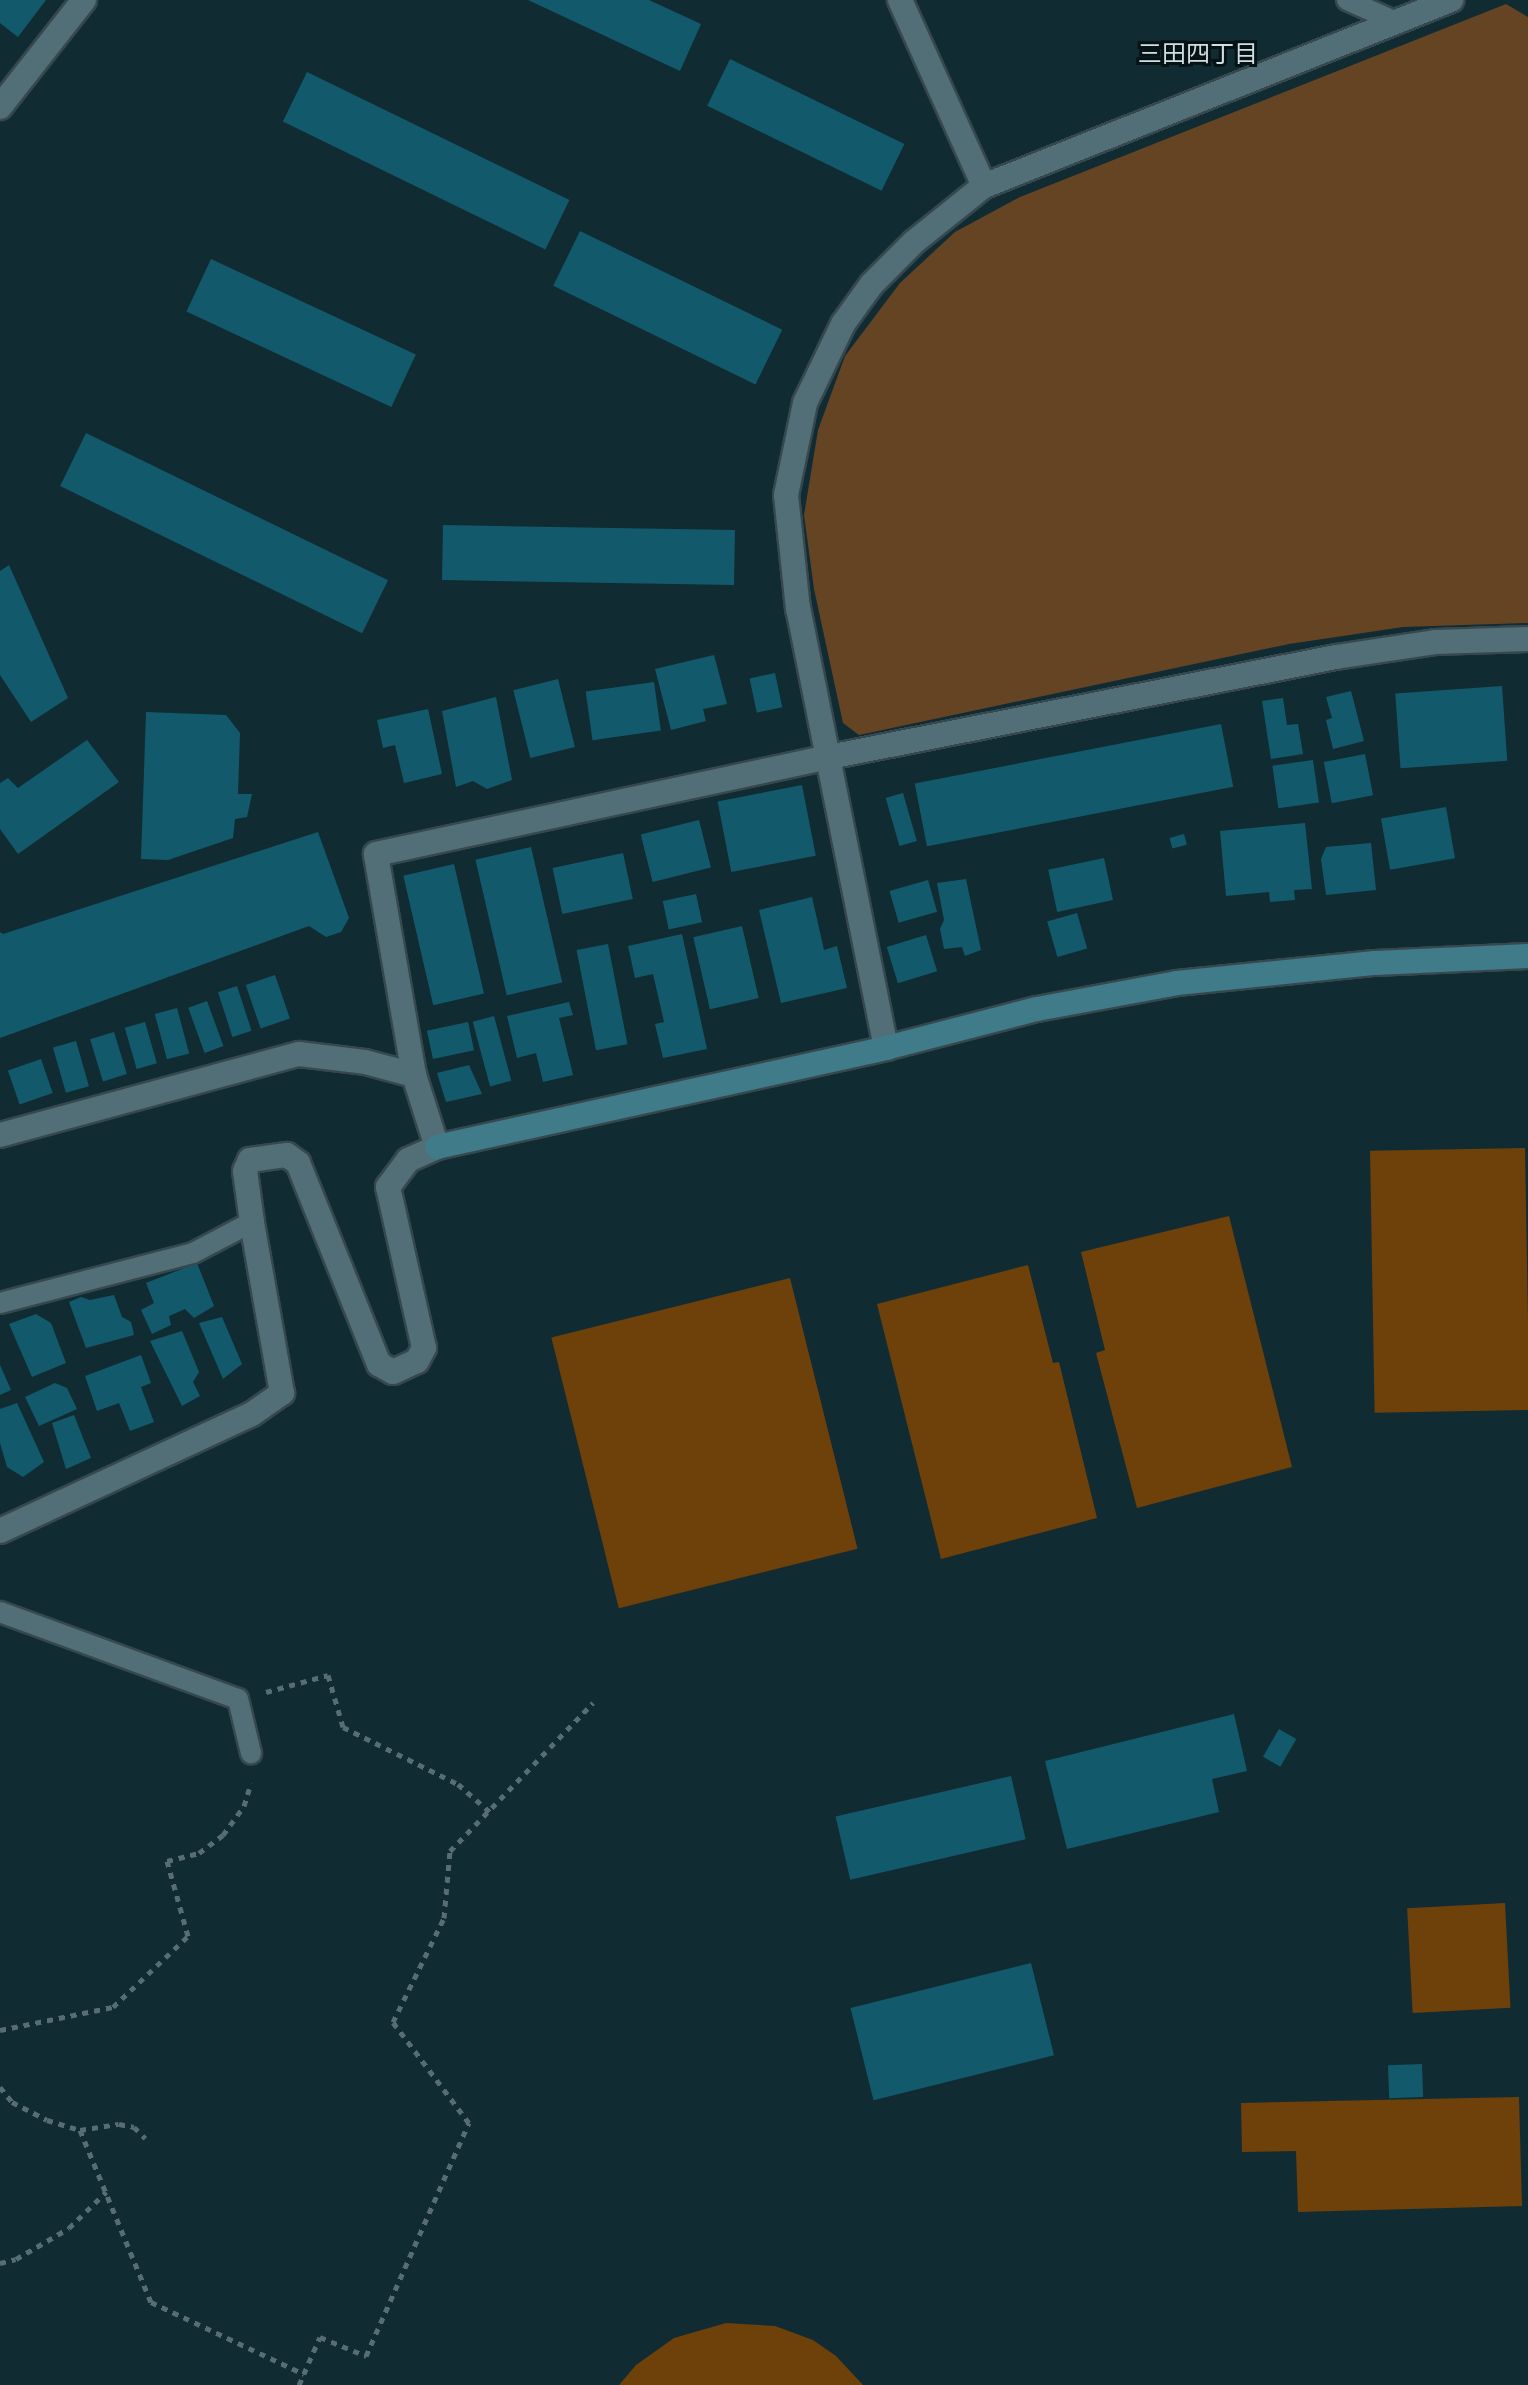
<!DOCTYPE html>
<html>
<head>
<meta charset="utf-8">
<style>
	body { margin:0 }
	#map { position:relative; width:1528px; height:2385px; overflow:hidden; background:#112b32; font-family:Mulish,"Noto Sans JP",sans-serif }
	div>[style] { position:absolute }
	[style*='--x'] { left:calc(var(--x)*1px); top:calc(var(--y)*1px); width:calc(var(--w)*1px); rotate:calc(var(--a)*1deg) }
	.green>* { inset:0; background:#654424 }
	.water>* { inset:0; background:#6e400a; transform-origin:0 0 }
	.building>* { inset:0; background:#125a6b; transform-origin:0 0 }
	.path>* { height:5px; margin-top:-2.5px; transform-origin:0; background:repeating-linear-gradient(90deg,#576d73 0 6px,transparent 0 12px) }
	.roads { filter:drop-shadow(2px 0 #36484e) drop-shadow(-2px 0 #36484e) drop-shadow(0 2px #36484e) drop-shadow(0 -2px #36484e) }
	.lane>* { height:20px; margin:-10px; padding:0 10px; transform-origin:10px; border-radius:10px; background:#526e76 }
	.street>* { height:24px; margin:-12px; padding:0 12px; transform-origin:12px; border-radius:12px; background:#526e76 }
	.secondary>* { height:24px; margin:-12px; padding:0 12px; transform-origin:12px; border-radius:12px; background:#3f7b89 }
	span { translate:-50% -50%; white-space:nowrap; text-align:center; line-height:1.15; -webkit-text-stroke:6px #071215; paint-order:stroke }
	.neighbourhood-label { font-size:24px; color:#cfdee2 }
</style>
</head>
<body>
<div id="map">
	<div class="green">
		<i style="clip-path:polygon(1506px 4px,1528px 17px,1528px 623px,1403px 627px,1289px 644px,859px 735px,843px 723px,814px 589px,804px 515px,818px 430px,845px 356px,900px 283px,955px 232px,1020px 197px)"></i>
	</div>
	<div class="water">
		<i style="left:1525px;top:1148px;width:262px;height:155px;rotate:89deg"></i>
		<i style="clip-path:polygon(1229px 1216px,1292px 1467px,1137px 1508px,1096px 1353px,1105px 1350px,1081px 1252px)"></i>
		<i style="clip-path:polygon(1028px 1265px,1053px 1363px,1059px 1362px,1097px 1518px,941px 1559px,877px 1304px)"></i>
		<i style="left:790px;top:1278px;width:279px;height:246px;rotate:76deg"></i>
		<i style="left:1505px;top:1903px;width:105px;height:98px;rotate:87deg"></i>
		<i style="clip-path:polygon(1519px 2097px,1522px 2206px,1298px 2212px,1296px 2151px,1242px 2152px,1241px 2103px)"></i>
		<i style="clip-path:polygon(726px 2323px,775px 2326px,813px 2340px,836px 2356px,863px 2385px,619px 2385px,636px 2365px,674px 2338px)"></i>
	</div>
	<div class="building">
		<i style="clip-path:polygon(0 0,46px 0,18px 37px,0 23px)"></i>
		<i style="clip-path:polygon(528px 0,649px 0,701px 24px,680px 71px)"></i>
		<i style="left:730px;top:59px;width:194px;height:52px;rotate:26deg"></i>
		<i style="left:307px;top:72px;width:292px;height:55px;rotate:26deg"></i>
		<i style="left:580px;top:231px;width:225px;height:61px;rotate:26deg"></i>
		<i style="left:211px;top:259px;width:226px;height:58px;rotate:25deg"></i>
		<i style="left:86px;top:433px;width:336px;height:59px;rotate:26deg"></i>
		<i style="left:443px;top:525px;width:292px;height:55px;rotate:1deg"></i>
		<i style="clip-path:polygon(9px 565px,68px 698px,31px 722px,0 675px,0 571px)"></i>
		<i style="clip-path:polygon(714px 655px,727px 704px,703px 709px,706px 721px,671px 730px,655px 669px)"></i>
		<i style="left:775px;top:673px;width:35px;height:26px;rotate:78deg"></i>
		<i style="left:558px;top:679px;width:70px;height:46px;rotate:76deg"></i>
		<i style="left:654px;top:682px;width:49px;height:69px;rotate:82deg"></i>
		<i style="left:1502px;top:686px;width:75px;height:107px;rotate:86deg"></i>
		<i style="clip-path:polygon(1351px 691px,1364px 741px,1333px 749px,1326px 720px,1332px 718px,1326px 697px)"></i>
		<i style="clip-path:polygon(496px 697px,512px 780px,487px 789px,473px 781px,456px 787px,442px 711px)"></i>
		<i style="clip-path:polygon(1283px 698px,1287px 725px,1298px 724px,1303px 754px,1271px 759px,1262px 701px)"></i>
		<i style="clip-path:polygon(428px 709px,442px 774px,404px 783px,395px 745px,383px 748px,377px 720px)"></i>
		<i style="clip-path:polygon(146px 712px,226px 715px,240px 733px,238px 794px,252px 794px,247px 817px,235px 819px,233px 838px,168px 860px,141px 859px)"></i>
		<i style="left:1221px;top:724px;width:64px;height:312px;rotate:79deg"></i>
		<i style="clip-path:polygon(87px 740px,119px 782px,18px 854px,0 829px,0 783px,8px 778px,18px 788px)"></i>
		<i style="left:1365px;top:754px;width:42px;height:42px;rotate:79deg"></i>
		<i style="left:1313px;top:760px;width:43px;height:41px;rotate:82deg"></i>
		<i style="left:802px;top:785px;width:72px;height:86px;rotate:79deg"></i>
		<i style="left:903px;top:793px;width:50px;height:18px;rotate:74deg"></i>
		<i style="left:1446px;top:807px;width:52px;height:66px;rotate:80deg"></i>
		<i style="left:699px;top:820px;width:49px;height:60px;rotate:76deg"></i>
		<i style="clip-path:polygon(1305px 823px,1312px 889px,1294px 890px,1295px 900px,1270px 902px,1269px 892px,1226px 896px,1220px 831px)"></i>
		<i style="clip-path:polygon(318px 832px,349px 918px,341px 932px,326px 937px,309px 926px,0 1038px,0 932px,3px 934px)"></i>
		<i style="left:1184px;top:834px;width:11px;height:15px;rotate:75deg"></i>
		<i style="clip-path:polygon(1371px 843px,1376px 890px,1326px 895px,1321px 859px,1326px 847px)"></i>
		<i style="left:531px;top:847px;width:139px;height:57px;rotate:77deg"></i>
		<i style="left:623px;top:853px;width:47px;height:72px;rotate:78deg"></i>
		<i style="left:1104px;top:858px;width:43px;height:57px;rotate:78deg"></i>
		<i style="left:454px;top:864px;width:133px;height:52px;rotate:77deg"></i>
		<i style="clip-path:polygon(966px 879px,981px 950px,965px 956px,962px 947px,944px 949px,940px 929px,944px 920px,937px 883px)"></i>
		<i style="left:928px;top:880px;width:33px;height:40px;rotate:74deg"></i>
		<i style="left:696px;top:894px;width:29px;height:34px;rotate:78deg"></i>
		<i style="clip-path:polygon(812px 897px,824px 950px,837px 946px,847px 988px,781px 1003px,759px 910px)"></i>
		<i style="left:1077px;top:913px;width:37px;height:31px;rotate:74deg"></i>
		<i style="left:742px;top:926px;width:74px;height:50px;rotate:77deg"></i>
		<i style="clip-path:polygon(682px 934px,707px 1049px,663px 1058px,655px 1024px,664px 1022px,653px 974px,635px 978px,628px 946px)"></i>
		<i style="left:926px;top:935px;width:38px;height:41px;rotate:73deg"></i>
		<i style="left:608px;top:944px;width:102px;height:32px;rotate:79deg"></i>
		<i style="left:275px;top:975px;width:46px;height:31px;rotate:71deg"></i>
		<i style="left:237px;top:986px;width:47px;height:20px;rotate:72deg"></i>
		<i style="left:207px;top:1001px;width:48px;height:20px;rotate:70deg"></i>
		<i style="clip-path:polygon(569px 1002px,573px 1015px,559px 1018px,573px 1075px,543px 1082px,536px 1053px,517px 1058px,507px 1016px)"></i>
		<i style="left:177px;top:1008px;width:47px;height:23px;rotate:75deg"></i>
		<i style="left:494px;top:1016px;width:67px;height:22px;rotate:75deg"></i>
		<i style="left:145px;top:1022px;width:43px;height:21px;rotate:74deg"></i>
		<i style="left:468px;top:1022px;width:29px;height:42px;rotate:78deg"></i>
		<i style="left:114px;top:1032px;width:44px;height:25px;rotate:73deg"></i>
		<i style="left:76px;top:1041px;width:47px;height:24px;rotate:74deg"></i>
		<i style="left:41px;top:1059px;width:36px;height:35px;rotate:71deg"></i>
		<i style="clip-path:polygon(469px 1065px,482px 1094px,446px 1102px,437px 1073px)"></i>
		<i style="clip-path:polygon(197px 1263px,214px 1306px,194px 1318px,185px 1309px,169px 1316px,171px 1325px,152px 1334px,141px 1310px,154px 1303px,146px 1283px)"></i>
		<i style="clip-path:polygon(114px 1295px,122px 1317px,131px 1322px,134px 1335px,86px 1348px,69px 1302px,81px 1297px,90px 1300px)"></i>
		<i style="clip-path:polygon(36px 1314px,51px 1323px,66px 1363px,32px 1377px,9px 1324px)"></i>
		<i style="clip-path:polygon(222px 1317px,242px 1364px,223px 1379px,199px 1323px)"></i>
		<i style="clip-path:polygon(182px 1331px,199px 1372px,193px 1382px,200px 1396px,182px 1406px,150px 1341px)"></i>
		<i style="clip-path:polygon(141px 1355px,151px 1383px,141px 1387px,154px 1422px,130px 1431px,119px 1403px,97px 1411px,85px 1376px)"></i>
		<i style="clip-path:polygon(0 1365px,11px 1390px,0 1395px)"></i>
		<i style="clip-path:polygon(55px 1383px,67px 1388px,77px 1409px,39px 1426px,25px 1397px)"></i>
		<i style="clip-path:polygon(17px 1403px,44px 1462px,23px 1477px,7px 1467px,0 1443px,0 1409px)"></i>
		<i style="clip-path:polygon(74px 1415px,91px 1458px,66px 1469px,52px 1423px)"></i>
		<i style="clip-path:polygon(1234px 1714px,1247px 1771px,1212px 1779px,1219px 1812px,1067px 1849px,1045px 1761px)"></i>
		<i style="left:1279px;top:1729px;width:20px;height:32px;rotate:30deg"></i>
		<i style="left:1011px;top:1776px;width:65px;height:180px;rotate:77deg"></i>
		<i style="left:1031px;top:1963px;width:95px;height:186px;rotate:76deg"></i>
		<i style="left:1422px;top:2064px;width:33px;height:34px;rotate:88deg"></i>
	</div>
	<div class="path">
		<i style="--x:266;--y:1692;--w:64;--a:-15.3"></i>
		<i style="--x:328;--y:1675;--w:54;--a:73.9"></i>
		<i style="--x:343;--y:1727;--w:128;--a:26.4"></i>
		<i style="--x:458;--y:1784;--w:43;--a:41.2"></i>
		<i style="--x:0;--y:2030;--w:115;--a:-11.5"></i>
		<i style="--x:113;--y:2007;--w:103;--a:-43.4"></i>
		<i style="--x:188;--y:1936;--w:78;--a:-105.6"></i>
		<i style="--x:167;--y:1861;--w:33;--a:-14"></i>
		<i style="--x:199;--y:1853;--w:30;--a:-37"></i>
		<i style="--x:223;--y:1835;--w:36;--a:-54"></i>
		<i style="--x:244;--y:1806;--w:24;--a:-73"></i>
		<i style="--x:0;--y:2087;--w:19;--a:51"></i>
		<i style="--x:12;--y:2102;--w:39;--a:27"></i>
		<i style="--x:47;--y:2120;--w:34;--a:17"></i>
		<i style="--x:80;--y:2130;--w:39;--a:-9"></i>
		<i style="--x:119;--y:2124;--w:15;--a:11"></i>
		<i style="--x:134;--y:2127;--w:16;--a:45"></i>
		<i style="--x:80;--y:2130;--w:186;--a:67.6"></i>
		<i style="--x:151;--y:2302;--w:169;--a:25.2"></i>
		<i style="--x:0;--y:2263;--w:16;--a:-14"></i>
		<i style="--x:16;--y:2259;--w:61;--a:-30.3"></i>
		<i style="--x:69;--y:2228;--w:52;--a:-44.2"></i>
		<i style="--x:299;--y:2385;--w:52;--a:-66.4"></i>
		<i style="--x:320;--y:2337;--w:50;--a:22.4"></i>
		<i style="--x:366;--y:2356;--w:255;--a:-66.2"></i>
		<i style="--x:469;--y:2123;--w:126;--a:-127"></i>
		<i style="--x:393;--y:2022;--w:116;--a:-63.9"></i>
		<i style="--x:444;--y:1918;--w:67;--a:-84.9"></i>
		<i style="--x:450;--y:1851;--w:206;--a:-46"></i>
	</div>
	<div class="roads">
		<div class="lane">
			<i style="--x:1347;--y:0;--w:54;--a:24.2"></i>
			<i style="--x:0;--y:1303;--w:199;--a:-14.5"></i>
			<i style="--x:193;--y:1253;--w:67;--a:-27.7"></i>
			<i style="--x:0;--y:1612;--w:253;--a:20.1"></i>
			<i style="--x:238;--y:1699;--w:56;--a:76.5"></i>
		</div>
		<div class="street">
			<i style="--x:900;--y:0;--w:204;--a:65.7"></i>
			<i style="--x:0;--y:107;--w:136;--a:-51.9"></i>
			<i style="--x:886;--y:1048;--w:448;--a:-101.3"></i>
			<i style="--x:798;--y:609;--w:115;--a:-96"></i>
			<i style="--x:786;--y:495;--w:94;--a:-78.3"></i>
			<i style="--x:805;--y:403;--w:88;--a:-64.3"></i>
			<i style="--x:843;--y:324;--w:49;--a:-54.1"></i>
			<i style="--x:872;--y:284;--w:59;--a:-45"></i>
			<i style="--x:914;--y:242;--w:90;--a:-38.7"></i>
			<i style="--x:984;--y:186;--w:503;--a:-21.72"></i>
			<i style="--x:0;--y:1135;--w:310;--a:-15.2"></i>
			<i style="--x:299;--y:1054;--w:66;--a:6.9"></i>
			<i style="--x:365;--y:1062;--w:51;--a:14.9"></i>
			<i style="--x:0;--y:1531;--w:278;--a:-24.9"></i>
			<i style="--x:252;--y:1414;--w:37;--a:-35"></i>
			<i style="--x:282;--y:1393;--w:174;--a:-100"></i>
			<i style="--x:252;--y:1222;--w:51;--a:-97.8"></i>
			<i style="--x:245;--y:1171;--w:12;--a:-66"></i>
			<i style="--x:250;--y:1160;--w:37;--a:-8"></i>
			<i style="--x:287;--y:1155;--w:14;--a:36"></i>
			<i style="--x:298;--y:1163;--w:217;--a:68.1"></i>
			<i style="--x:379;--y:1364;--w:16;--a:30"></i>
			<i style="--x:393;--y:1372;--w:26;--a:-25"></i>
			<i style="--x:417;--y:1361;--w:15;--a:-62"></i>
			<i style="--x:424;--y:1348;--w:165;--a:-102.6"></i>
			<i style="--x:388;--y:1187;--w:34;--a:-53"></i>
			<i style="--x:408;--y:1160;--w:32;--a:-24"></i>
			<i style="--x:437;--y:1147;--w:76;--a:-107.7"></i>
			<i style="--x:414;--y:1075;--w:224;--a:-99.8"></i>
			<i style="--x:376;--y:854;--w:463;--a:-12.1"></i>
			<i style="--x:829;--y:757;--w:517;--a:-11.16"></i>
			<i style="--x:1336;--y:657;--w:100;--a:-8.6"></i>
			<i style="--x:1435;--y:642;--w:93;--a:-1.8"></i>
		</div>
		<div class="secondary">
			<i style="--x:437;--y:1147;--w:460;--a:-12.4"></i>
			<i style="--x:886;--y:1048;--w:156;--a:-14.5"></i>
			<i style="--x:1037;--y:1009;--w:142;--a:-10.5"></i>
			<i style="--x:1177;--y:983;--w:199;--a:-5.8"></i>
			<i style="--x:1375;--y:963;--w:153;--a:-2.6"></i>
		</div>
	</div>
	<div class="neighbourhood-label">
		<span style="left:1198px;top:54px">三田四丁目</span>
	</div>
</div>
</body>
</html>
